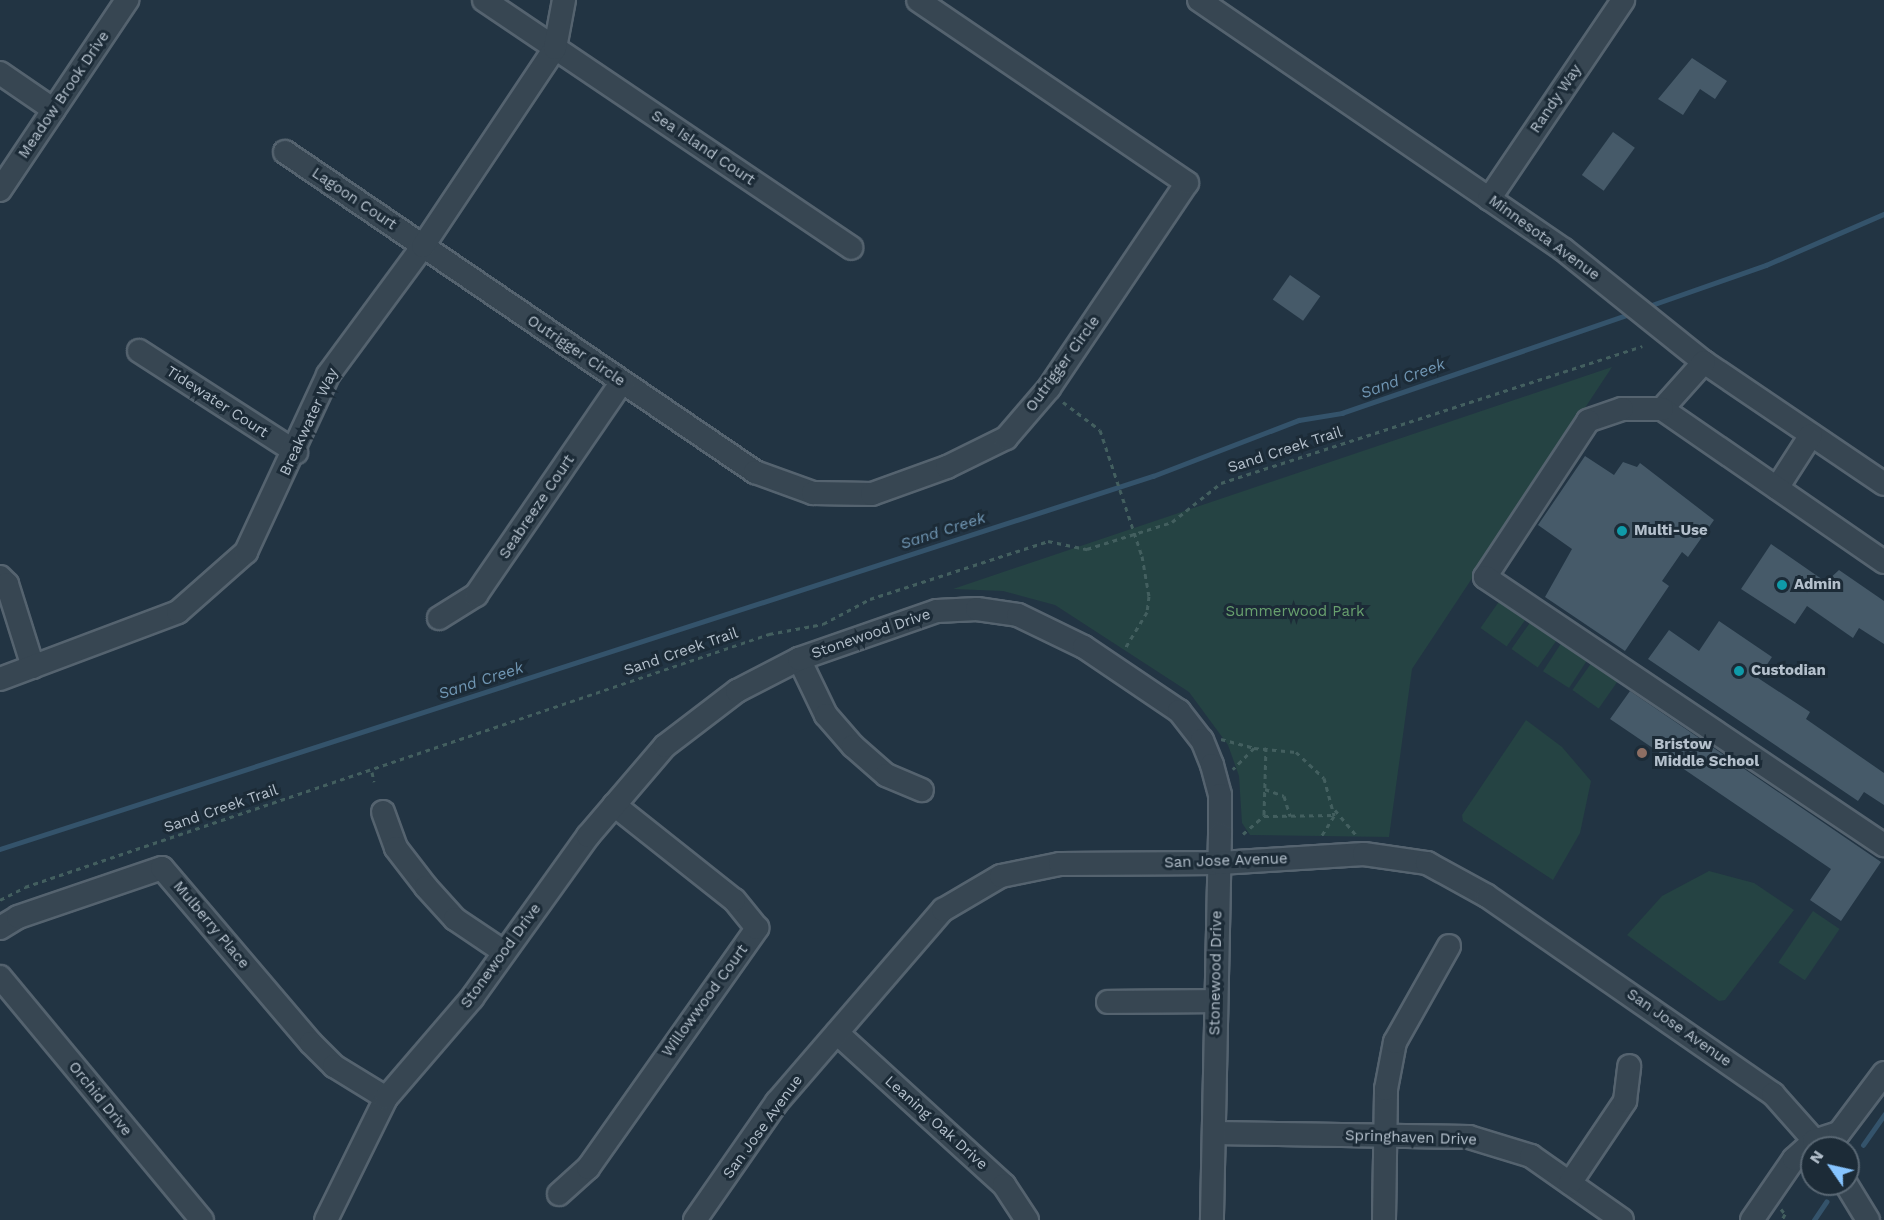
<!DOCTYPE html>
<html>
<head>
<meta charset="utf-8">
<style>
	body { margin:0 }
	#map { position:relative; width:1884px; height:1220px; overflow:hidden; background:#223443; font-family:"Work Sans",sans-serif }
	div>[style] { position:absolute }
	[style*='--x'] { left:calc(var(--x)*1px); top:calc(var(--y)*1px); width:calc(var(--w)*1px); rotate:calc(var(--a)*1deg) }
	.green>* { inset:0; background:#254343; transform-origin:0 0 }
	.stream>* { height:4.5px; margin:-2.25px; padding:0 2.25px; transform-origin:2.25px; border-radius:2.25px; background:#34536b }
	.building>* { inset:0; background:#465a69; transform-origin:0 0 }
	.path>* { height:3px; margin-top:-1.5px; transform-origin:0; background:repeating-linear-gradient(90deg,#435f5f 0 4.5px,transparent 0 9px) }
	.roads { filter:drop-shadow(2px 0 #55636f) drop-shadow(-2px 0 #55636f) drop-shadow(0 2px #55636f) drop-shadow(0 -2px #55636f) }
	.minor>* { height:22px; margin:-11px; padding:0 11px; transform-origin:11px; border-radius:11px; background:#374652 }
	.dots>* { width:16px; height:16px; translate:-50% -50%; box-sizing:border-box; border:3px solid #1c2b37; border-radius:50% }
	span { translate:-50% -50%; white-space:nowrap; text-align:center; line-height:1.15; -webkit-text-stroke:6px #1c2b37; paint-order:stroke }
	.street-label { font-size:15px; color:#b4c0cc }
	.poi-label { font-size:15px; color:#b4c0cc; font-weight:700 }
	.left { translate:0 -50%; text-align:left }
	.park-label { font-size:15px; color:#68a06e }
	.water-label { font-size:16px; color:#7096b3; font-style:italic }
	.north { position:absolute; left:1800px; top:1136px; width:60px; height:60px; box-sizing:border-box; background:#1c2b37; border:2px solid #596773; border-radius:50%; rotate:304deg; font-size:16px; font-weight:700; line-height:24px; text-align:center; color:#b4c0cc }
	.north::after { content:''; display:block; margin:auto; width:21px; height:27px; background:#86c4ff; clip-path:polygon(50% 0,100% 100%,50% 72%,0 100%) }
</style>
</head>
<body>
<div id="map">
	<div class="green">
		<i style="clip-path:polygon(1612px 367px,1412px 669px,1389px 837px,1250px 835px,1242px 823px,1239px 776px,1228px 745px,1189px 692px,1055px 605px,1003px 591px,953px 589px)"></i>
		<i style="left:1512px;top:583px;width:32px;height:55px;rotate:35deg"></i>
		<i style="left:1543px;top:604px;width:32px;height:55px;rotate:35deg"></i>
		<i style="left:1573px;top:625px;width:31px;height:55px;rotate:33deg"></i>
		<i style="left:1604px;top:645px;width:32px;height:55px;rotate:35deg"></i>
		<i style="clip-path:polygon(1526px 720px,1562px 747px,1591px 781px,1580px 833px,1553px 880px,1463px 821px,1462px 815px)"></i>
		<i style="clip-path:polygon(1709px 871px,1754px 883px,1794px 910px,1725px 1000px,1719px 1001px,1627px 935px,1662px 896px)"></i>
		<i style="left:1813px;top:911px;width:32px;height:62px;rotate:34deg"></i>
	</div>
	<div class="stream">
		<i style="--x:1646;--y:307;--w:127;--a:-19.3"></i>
		<i style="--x:1766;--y:265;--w:129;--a:-23.4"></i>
		<i style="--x:0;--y:849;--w:1212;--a:-17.93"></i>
		<i style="--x:1153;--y:476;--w:156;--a:-21"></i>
		<i style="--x:1299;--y:420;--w:44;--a:-9.2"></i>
		<i style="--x:1342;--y:413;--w:307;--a:-19"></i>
		<i style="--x:1863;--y:1145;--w:37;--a:-55"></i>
		<i style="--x:1814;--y:1220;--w:22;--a:-56"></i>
	</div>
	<div class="building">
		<i style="clip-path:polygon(1692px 58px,1727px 81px,1715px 99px,1700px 89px,1683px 115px,1658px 99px)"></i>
		<i style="left:1613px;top:132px;width:27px;height:53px;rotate:36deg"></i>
		<i style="left:1290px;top:275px;width:37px;height:30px;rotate:35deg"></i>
		<i style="clip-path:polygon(1585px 456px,1614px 475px,1623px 462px,1637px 467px,1640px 463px,1714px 520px,1688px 557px,1682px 552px,1662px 581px,1669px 586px,1625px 651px,1545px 597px,1572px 549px,1538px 525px)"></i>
		<i style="clip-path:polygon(1771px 544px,1826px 582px,1839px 570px,1884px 601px,1884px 644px,1859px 628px,1853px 638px,1807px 606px,1795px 624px,1741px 589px)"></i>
		<i style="clip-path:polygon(1719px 621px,1772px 657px,1758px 678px,1810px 712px,1806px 719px,1884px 773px,1884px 805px,1864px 792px,1858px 801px,1648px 659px,1669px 630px,1699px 651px)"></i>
		<i style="clip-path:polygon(1630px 691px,1881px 862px,1841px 921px,1810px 900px,1831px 869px,1610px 719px)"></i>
	</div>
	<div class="path">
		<i style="--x:1063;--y:402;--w:46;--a:37.1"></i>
		<i style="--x:1100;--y:430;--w:133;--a:71.6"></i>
		<i style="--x:1142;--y:556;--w:41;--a:80.1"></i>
		<i style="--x:1149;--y:596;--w:16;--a:97"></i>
		<i style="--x:1147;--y:612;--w:44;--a:121.2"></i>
		<i style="--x:1221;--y:739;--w:34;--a:15"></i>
		<i style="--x:1254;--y:748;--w:30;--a:135"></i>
		<i style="--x:1266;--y:747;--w:69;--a:91.7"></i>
		<i style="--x:1264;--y:816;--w:70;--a:-0.8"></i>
		<i style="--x:1254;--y:748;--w:42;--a:5.4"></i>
		<i style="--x:1296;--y:752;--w:38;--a:43"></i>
		<i style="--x:1324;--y:778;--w:39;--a:75"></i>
		<i style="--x:1334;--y:816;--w:26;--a:122"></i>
		<i style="--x:372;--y:772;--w:10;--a:79"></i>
		<i style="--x:1265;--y:789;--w:20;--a:20"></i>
		<i style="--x:1284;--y:796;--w:21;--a:73"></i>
		<i style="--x:1335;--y:810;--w:35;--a:50"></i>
		<i style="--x:1243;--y:834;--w:28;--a:-41"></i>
		<i style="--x:0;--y:900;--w:28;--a:-27"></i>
		<i style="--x:25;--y:887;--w:786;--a:-18.78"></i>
		<i style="--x:769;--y:634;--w:55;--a:-10.5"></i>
		<i style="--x:823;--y:624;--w:53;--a:-28"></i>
		<i style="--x:870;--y:599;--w:187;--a:-18"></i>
		<i style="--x:1048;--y:541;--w:40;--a:12"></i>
		<i style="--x:1087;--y:549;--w:89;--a:-17.6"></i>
		<i style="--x:1172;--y:522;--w:63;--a:-38.5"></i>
		<i style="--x:1221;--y:483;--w:443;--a:-18"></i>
		<i style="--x:1781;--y:1209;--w:6;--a:51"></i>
		<i style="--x:1785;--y:1214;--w:7;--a:117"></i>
	</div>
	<div class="roads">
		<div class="minor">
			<i style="--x:484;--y:0;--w:443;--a:34"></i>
			<i style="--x:1199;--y:0;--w:442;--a:34.4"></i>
			<i style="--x:1564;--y:250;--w:179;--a:38.7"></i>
			<i style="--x:1704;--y:362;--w:217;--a:34.1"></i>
			<i style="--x:0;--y:73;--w:65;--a:34.4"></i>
			<i style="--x:285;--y:152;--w:569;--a:34.25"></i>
			<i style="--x:755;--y:472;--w:62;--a:19.9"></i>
			<i style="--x:813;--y:493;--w:59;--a:1"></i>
			<i style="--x:872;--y:494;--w:80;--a:-19.8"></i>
			<i style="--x:947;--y:467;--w:66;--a:-26.2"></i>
			<i style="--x:1006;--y:438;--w:66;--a:-49.3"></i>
			<i style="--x:1049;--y:388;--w:247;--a:-56.1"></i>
			<i style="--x:1187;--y:183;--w:325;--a:-145.8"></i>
			<i style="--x:0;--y:190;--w:229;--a:-56.2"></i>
			<i style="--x:1489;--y:199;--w:240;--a:-56"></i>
			<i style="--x:139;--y:351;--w:187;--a:32.8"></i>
			<i style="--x:1662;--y:409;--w:63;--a:-48.2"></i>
			<i style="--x:1777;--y:488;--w:63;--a:-57.3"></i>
			<i style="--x:1884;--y:562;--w:270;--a:-145.4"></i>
			<i style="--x:1662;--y:409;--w:40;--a:180"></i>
			<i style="--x:1622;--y:409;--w:36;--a:161"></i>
			<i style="--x:1588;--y:421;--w:187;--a:123.4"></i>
			<i style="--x:1485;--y:577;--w:481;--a:33.9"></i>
			<i style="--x:0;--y:577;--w:10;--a:45"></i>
			<i style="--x:7;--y:584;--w:87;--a:72.6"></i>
			<i style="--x:439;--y:618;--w:44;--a:-31.9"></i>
			<i style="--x:476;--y:595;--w:258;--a:-55.6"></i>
			<i style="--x:799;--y:659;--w:62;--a:64.3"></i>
			<i style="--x:826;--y:715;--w:41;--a:48.9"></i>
			<i style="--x:853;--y:746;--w:44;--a:41.3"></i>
			<i style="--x:886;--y:775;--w:39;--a:23"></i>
			<i style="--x:0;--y:679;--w:190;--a:-20.6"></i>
			<i style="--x:178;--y:612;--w:91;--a:-41.4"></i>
			<i style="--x:246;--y:552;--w:195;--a:-65.1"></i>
			<i style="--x:328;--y:375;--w:160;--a:-53.6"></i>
			<i style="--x:423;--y:246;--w:238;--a:-56.3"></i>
			<i style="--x:555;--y:48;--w:49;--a:-79.4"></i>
			<i style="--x:383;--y:812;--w:38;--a:70"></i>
			<i style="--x:396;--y:848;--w:49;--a:52.4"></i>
			<i style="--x:426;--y:887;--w:43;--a:47.8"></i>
			<i style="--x:455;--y:919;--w:59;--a:34"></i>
			<i style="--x:0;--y:928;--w:21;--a:-31"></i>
			<i style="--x:18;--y:917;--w:152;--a:-18.8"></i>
			<i style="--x:162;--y:868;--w:230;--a:49.6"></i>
			<i style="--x:311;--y:1043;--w:33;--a:45"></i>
			<i style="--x:334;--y:1066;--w:61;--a:31.6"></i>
			<i style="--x:0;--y:977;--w:316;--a:50.3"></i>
			<i style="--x:1108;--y:1002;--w:107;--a:-0.5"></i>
			<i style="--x:837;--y:1033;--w:226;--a:42.3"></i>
			<i style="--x:1004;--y:1185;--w:42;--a:56.7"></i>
			<i style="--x:1214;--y:1133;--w:255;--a:0.9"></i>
			<i style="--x:1469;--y:1137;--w:65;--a:17"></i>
			<i style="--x:1531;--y:1156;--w:111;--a:35.1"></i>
			<i style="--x:1570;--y:1183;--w:99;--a:-56.1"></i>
			<i style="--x:1625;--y:1101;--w:35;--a:-83"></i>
			<i style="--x:1846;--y:1184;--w:42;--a:58.6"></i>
			<i style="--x:559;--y:1194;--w:39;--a:-42"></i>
			<i style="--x:588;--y:1168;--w:294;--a:-54.8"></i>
			<i style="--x:757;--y:928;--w:36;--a:-129"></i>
			<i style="--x:734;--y:900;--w:153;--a:-141.6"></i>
			<i style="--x:326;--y:1220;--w:136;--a:-63.8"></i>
			<i style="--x:386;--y:1098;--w:132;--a:-49.3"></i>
			<i style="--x:472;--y:998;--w:199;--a:-54.4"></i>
			<i style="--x:588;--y:836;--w:118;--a:-49.5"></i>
			<i style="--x:665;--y:746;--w:91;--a:-37.4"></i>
			<i style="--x:737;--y:691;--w:70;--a:-27.3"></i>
			<i style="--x:799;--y:659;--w:146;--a:-19.2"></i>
			<i style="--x:937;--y:611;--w:40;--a:-2.9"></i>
			<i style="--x:977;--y:609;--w:41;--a:8.3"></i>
			<i style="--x:1018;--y:615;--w:73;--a:25.9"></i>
			<i style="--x:1084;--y:647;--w:115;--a:34"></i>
			<i style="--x:1179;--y:711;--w:37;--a:52"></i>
			<i style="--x:1202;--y:740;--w:27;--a:68"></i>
			<i style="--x:1212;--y:765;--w:31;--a:75"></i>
			<i style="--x:1220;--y:795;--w:39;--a:90"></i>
			<i style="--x:1220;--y:834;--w:386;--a:91.2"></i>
			<i style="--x:695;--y:1220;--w:144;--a:-55.2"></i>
			<i style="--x:777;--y:1102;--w:254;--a:-49.2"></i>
			<i style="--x:943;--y:910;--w:67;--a:-30.4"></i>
			<i style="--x:1001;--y:876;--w:60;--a:-11.5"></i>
			<i style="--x:1060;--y:864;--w:160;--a:-0.4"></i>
			<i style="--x:1220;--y:863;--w:144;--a:-3.6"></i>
			<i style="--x:1364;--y:854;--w:64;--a:8.1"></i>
			<i style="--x:1427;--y:863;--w:68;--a:28.8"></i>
			<i style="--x:1487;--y:896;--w:348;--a:34.7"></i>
			<i style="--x:1773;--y:1094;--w:72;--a:48.4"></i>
			<i style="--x:1384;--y:1220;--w:131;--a:-89.1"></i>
			<i style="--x:1386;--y:1089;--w:48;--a:-79.2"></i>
			<i style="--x:1395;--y:1042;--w:110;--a:-60.6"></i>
			<i style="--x:1752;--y:1220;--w:74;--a:-55.5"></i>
			<i style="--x:1794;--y:1159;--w:27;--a:-42"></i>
			<i style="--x:1814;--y:1141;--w:26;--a:-18"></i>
			<i style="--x:1839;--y:1133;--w:75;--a:-53.1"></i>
		</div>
	</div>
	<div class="dots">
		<i style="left:1622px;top:531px;background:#0f9aa8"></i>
		<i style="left:1782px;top:585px;background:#0f9aa8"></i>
		<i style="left:1739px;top:671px;background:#0f9aa8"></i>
		<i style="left:1642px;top:753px;background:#8d6e63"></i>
	</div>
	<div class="street-label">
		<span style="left:64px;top:95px;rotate:-56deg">Meadow Brook Drive</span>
		<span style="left:1556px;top:99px;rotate:-56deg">Randy Way</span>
		<span style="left:703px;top:148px;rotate:34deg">Sea Island Court</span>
		<span style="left:354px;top:199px;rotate:34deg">Lagoon Court</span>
		<span style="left:1544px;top:238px;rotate:36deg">Minnesota Avenue</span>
		<span style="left:576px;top:351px;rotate:34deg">Outrigger Circle</span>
		<span style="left:1063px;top:364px;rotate:-54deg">Outrigger Circle</span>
		<span style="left:217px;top:402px;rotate:33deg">Tidewater Court</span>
		<span style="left:309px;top:422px;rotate:-65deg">Breakwater Way</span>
		<span style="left:1285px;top:450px;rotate:-18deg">Sand Creek Trail</span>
		<span style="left:537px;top:507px;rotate:-56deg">Seabreeze Court</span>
		<span style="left:871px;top:634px;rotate:-19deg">Stonewood Drive</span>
		<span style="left:681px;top:652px;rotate:-19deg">Sand Creek Trail</span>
		<span style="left:221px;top:809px;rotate:-19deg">Sand Creek Trail</span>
		<span style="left:1226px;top:861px;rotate:-2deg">San Jose Avenue</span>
		<span style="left:211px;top:925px;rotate:50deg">Mulberry Place</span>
		<span style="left:501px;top:956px;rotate:-54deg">Stonewood Drive</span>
		<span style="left:1216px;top:973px;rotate:-89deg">Stonewood Drive</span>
		<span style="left:705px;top:1001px;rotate:-54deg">Willowwood Court</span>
		<span style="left:1679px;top:1028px;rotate:35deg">San Jose Avenue</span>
		<span style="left:100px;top:1099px;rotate:51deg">Orchid Drive</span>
		<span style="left:936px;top:1123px;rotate:42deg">Leaning Oak Drive</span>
		<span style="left:763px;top:1127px;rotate:-54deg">San Jose Avenue</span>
		<span style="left:1411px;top:1138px;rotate:2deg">Springhaven Drive</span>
	</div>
	<div class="poi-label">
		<span class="left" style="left:1634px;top:531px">Multi-Use</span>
		<span class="left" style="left:1794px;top:585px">Admin</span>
		<span class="left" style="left:1751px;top:671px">Custodian</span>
		<span class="left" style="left:1654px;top:753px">Bristow<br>Middle School</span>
	</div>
	<div class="park-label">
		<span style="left:1295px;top:612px">Summerwood Park</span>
	</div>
	<div class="water-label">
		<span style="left:1403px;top:379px;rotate:-20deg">Sand Creek</span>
		<span style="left:943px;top:531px;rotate:-18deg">Sand Creek</span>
		<span style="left:481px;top:681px;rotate:-18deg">Sand Creek</span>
	</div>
	<div class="north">N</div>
</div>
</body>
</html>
